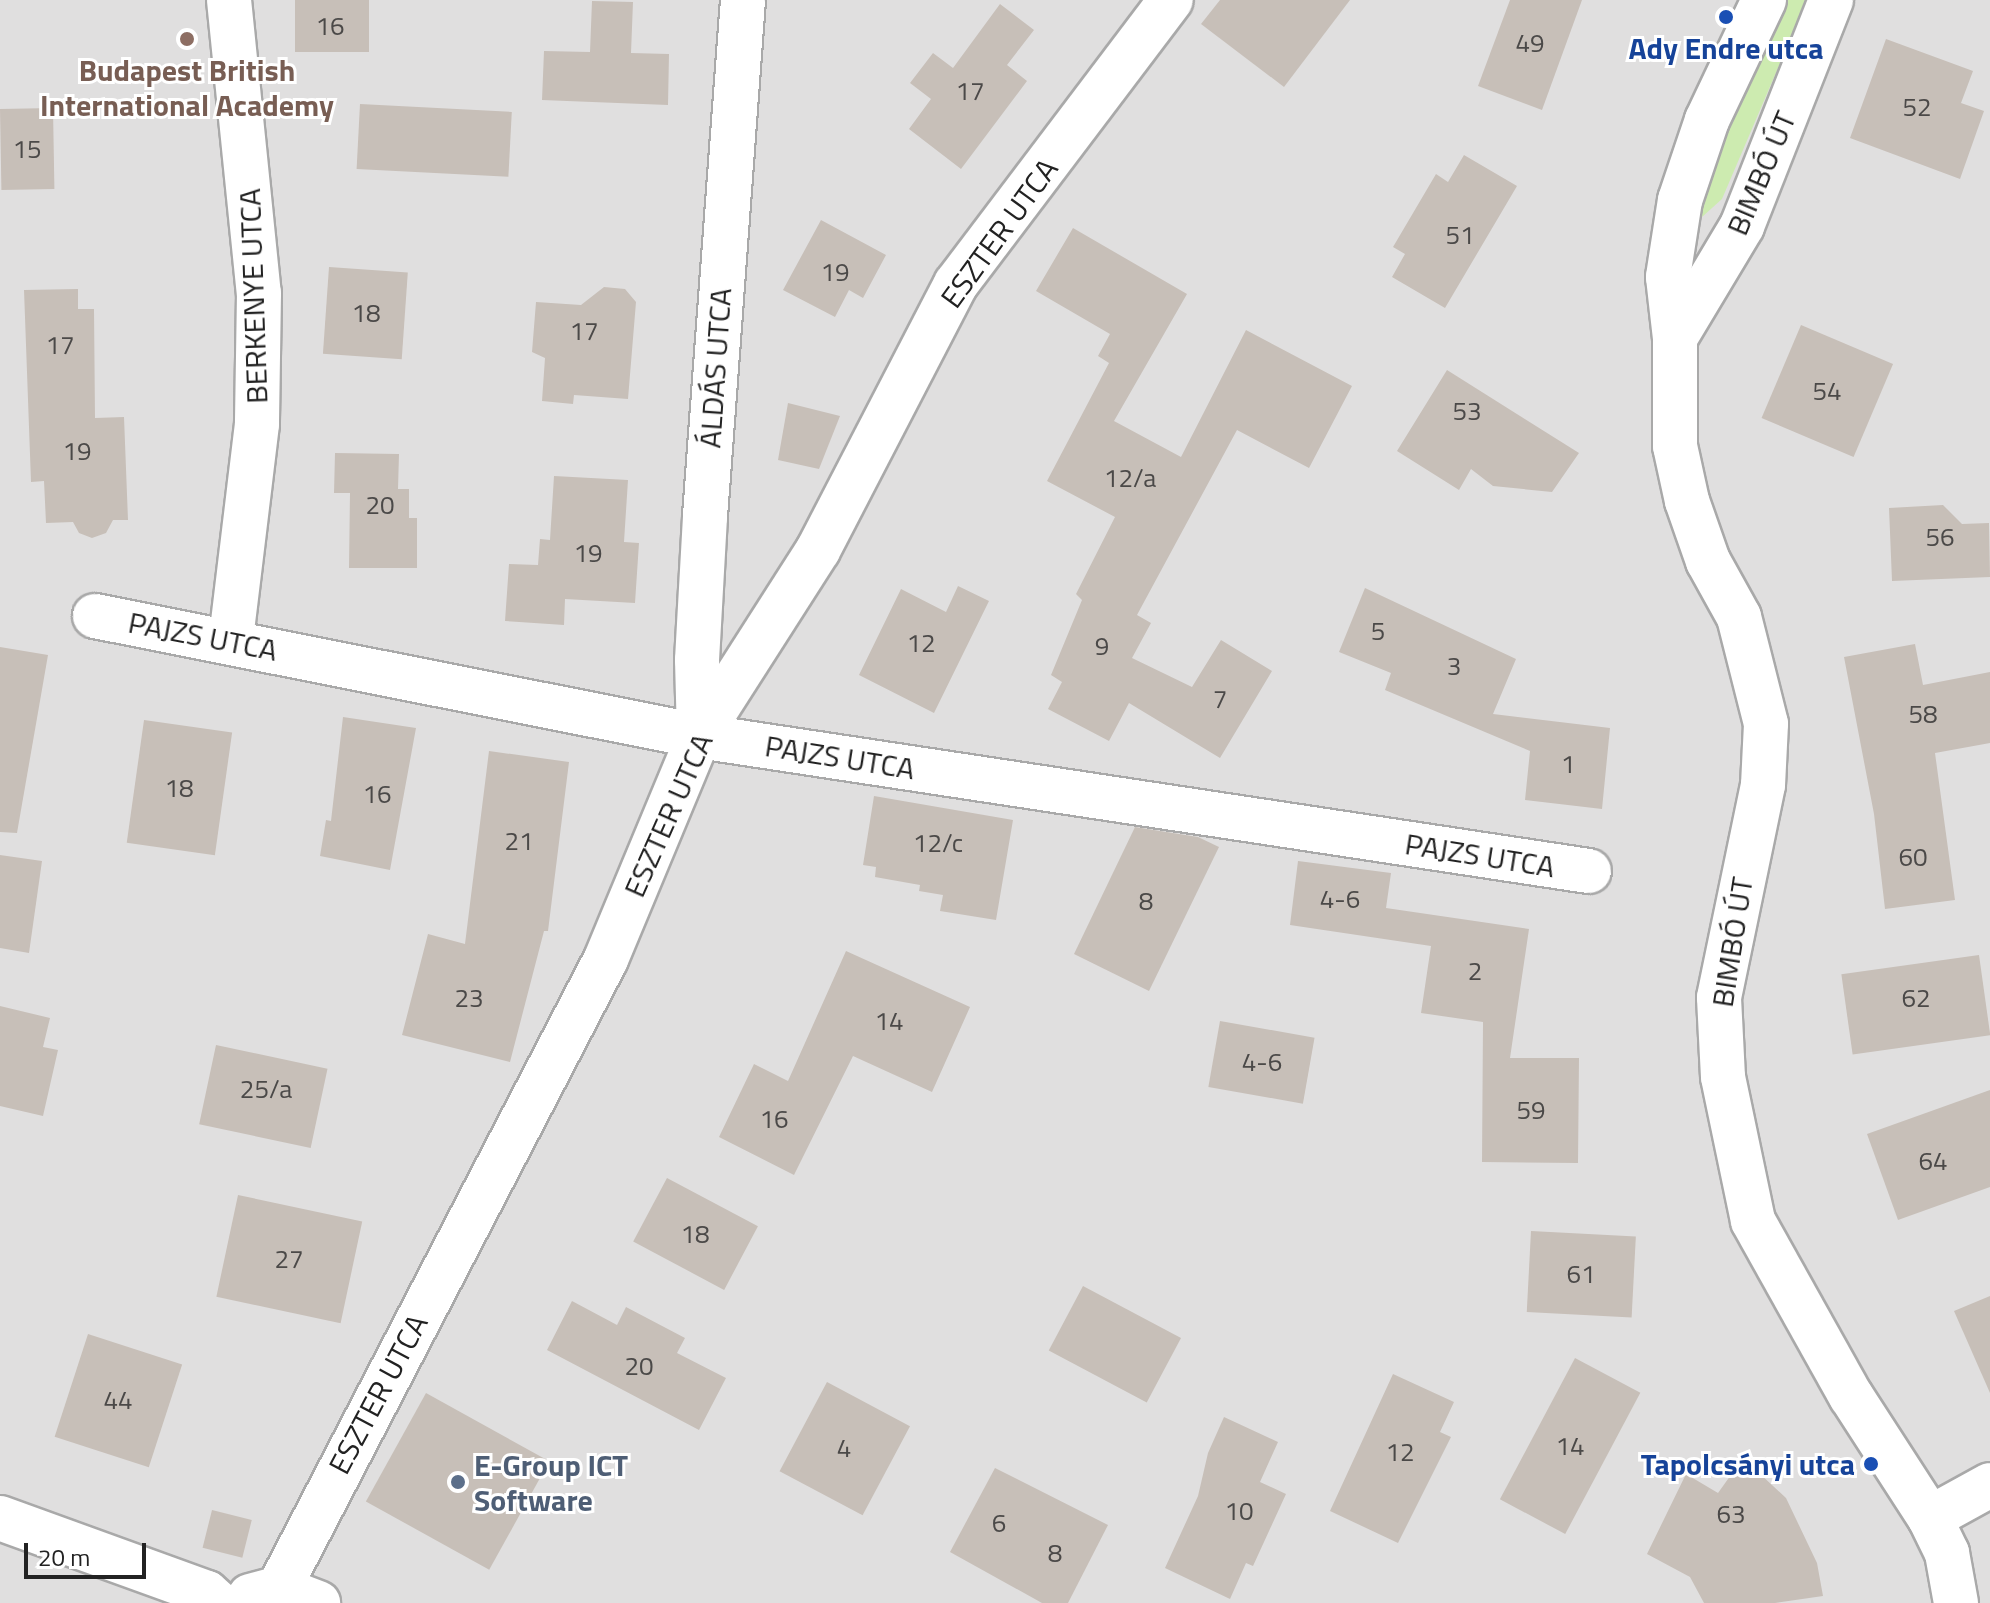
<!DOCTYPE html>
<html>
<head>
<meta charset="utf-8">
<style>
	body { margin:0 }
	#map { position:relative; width:1990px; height:1603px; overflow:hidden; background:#f2efe9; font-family:"Titillium Web",sans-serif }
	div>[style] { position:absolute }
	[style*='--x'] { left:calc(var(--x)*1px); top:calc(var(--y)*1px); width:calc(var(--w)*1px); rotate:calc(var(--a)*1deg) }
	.residential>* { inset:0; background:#e0dfdf; transform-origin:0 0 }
	.grass>* { inset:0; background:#cdebb0 }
	.building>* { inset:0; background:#c7bfb8; transform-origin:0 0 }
	.roads { filter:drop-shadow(2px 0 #a9a9a9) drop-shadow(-2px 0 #a9a9a9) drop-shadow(0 2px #a9a9a9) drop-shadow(0 -2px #a9a9a9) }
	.minor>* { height:44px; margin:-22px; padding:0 22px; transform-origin:22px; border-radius:22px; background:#fff }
	.dots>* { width:22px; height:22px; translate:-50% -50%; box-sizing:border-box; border:4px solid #fff; border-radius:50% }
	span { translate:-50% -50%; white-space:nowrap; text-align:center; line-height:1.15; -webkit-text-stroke:6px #fff; paint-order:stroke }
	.number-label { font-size:26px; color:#4b4948 }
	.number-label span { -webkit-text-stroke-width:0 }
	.transit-label { font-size:30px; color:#164399; font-weight:700 }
	.right { translate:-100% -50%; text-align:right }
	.education-label { font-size:30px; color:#785e54; font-weight:700 }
	.street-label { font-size:30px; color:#222 }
	.service-label { font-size:30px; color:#4e5e75; font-weight:700 }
	.left { translate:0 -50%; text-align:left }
	.scale { position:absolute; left:24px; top:1543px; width:122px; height:36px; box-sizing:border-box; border:4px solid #222; border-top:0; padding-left:10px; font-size:24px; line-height:28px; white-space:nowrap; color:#222; -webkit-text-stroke:6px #fff; paint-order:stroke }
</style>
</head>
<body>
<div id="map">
	<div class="residential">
		<i style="left:0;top:0;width:1990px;height:1603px"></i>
	</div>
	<div class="grass">
		<i style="clip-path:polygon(1781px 0,1807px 0,1722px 199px,1702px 217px,1703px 191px)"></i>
	</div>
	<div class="building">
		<i style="left:295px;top:0;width:74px;height:52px"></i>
		<i style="clip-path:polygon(1220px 0,1350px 0,1284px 87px,1201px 24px)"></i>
		<i style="clip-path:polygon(1510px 0,1582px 0,1542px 110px,1478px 86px)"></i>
		<i style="clip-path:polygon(592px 1px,633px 2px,631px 53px,669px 54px,668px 105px,542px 100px,544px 51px,590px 52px)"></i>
		<i style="clip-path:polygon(1000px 4px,1034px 30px,1007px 65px,1027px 81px,961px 169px,909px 129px,931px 99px,910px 83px,933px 53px,953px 68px)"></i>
		<i style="clip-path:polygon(1886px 39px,1973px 71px,1961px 103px,1984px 111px,1960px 179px,1850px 138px)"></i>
		<i style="left:360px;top:104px;width:152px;height:65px;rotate:3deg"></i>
		<i style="left:53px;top:108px;width:81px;height:53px;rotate:89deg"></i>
		<i style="clip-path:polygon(1464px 155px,1517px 186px,1445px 308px,1392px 277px,1405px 254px,1393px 247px,1436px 174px,1448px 182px)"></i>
		<i style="clip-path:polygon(821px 220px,886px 255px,863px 298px,849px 290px,835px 317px,783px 290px)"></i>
		<i style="clip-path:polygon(1073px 228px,1187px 294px,1114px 421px,1181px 457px,1246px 330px,1352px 386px,1309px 468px,1237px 430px,1137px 615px,1151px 623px,1132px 658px,1192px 687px,1221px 640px,1272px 671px,1220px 758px,1129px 703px,1109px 741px,1048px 709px,1062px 682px,1051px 675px,1082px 600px,1076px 594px,1115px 517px,1047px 481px,1109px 363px,1098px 356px,1110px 334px,1036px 291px)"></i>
		<i style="left:329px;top:267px;width:79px;height:87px;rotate:4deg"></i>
		<i style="clip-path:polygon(604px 287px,625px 289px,636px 302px,628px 399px,574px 395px,573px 404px,542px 401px,545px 358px,532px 352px,536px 302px,581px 305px)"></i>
		<i style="clip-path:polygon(78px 289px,78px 309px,94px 309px,95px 418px,124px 417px,128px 520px,113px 520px,106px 533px,92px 538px,79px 533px,73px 522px,46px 523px,44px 481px,31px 482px,24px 290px)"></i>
		<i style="left:1801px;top:325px;width:100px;height:101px;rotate:23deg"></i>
		<i style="clip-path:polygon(1447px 370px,1579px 453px,1552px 492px,1493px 486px,1471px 469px,1459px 490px,1397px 451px)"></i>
		<i style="clip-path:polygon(788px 403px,840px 416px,819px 469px,778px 460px)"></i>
		<i style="clip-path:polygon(335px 453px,399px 454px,398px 489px,409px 489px,409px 518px,417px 518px,417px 568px,349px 568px,350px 493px,334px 493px)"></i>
		<i style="clip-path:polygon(554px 476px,628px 480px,624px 542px,639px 543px,635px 603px,565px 599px,564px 625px,505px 621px,509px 564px,538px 565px,540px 539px,550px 540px)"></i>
		<i style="clip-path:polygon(1943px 505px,1962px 524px,1989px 523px,1990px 577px,1892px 581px,1889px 508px)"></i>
		<i style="clip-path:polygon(958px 586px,989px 601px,934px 713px,859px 675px,901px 589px,946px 612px)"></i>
		<i style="clip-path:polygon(1365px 588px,1516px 659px,1493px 714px,1610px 728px,1602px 809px,1525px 800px,1530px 751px,1385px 690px,1391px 673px,1339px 652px)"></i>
		<i style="clip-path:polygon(1915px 644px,1923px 685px,1990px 672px,1990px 743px,1935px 753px,1955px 900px,1885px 909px,1874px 814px,1844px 657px)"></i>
		<i style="clip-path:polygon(0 647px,48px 655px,17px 833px,0 832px)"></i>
		<i style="clip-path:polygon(343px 717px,416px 728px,390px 870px,320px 856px,326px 820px,331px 821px)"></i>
		<i style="left:144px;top:720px;width:89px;height:124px;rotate:8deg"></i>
		<i style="clip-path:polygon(489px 751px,569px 762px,548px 931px,544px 931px,510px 1062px,402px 1035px,428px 934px,465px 944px)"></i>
		<i style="clip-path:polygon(874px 796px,1013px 820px,996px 920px,940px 911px,943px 895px,919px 891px,920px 885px,875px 877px,876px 867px,863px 865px)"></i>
		<i style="clip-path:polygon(1135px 827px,1198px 837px,1219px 847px,1149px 991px,1074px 954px)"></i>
		<i style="clip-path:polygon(0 855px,42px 861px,29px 953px,0 948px)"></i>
		<i style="clip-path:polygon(1298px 861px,1391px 873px,1386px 908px,1529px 929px,1510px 1058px,1579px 1058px,1578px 1163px,1482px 1162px,1483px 1022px,1421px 1013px,1431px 946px,1290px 925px)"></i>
		<i style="clip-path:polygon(846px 951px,970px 1007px,932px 1092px,853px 1056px,794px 1175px,719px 1137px,754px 1064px,788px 1081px)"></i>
		<i style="left:1979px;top:955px;width:81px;height:139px;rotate:82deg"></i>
		<i style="clip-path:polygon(0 1006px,50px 1018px,43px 1047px,58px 1050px,43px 1116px,0 1106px)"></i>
		<i style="left:1220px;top:1021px;width:96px;height:67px;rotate:10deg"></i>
		<i style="left:216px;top:1045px;width:114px;height:81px;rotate:12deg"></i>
		<i style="clip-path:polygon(1990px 1090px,1990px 1187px,1898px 1220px,1867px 1134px)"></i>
		<i style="left:667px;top:1178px;width:103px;height:72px;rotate:28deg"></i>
		<i style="left:238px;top:1195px;width:127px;height:104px;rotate:12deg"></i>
		<i style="left:1531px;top:1231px;width:105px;height:81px;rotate:3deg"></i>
		<i style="left:1083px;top:1286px;width:111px;height:73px;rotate:28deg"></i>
		<i style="clip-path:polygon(1990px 1296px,1990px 1393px,1954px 1311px)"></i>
		<i style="clip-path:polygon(572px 1301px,617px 1325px,626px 1307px,685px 1338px,677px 1353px,726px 1378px,699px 1430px,547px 1350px)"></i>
		<i style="left:88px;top:1334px;width:99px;height:108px;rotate:18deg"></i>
		<i style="left:1575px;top:1358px;width:74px;height:160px;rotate:28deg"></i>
		<i style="clip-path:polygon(1393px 1374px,1454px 1402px,1440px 1432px,1451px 1437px,1398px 1543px,1330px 1511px)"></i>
		<i style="left:827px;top:1382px;width:94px;height:101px;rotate:28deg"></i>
		<i style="left:426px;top:1393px;width:141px;height:124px;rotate:29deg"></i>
		<i style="clip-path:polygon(1224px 1417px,1278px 1442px,1260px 1482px,1286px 1494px,1253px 1566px,1246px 1563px,1230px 1599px,1165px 1568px,1198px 1496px,1208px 1453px)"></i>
		<i style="clip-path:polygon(1743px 1458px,1786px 1498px,1817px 1563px,1823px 1596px,1775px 1603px,1704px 1603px,1690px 1577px,1647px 1554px,1686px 1474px,1718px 1493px)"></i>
		<i style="clip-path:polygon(995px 1468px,1108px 1525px,1068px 1603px,1042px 1603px,950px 1552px)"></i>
		<i style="left:212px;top:1510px;width:41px;height:39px;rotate:14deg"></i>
	</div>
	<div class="roads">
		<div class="minor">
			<i style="--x:229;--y:0;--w:295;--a:84.2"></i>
			<i style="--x:259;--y:293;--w:131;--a:90.9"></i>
			<i style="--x:257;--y:424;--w:218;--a:96.9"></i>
			<i style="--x:1764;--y:0;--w:133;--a:115.4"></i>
			<i style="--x:1707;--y:120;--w:84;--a:108.6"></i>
			<i style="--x:1680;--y:200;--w:78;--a:98.9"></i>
			<i style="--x:1668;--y:277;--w:61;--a:83.5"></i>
			<i style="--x:1675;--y:338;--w:108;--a:90"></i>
			<i style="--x:1675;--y:446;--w:56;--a:77.7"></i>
			<i style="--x:1687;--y:501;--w:64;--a:70.7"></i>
			<i style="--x:1708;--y:561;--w:64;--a:61"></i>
			<i style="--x:1739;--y:617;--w:110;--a:75.8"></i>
			<i style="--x:1766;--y:724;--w:61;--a:92.8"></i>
			<i style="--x:1763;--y:785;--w:217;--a:101.7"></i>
			<i style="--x:1719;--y:998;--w:79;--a:87.1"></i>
			<i style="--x:1723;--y:1077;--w:147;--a:78.2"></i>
			<i style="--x:1753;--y:1221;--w:201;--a:60.8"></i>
			<i style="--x:1851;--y:1396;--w:145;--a:57.1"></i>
			<i style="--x:1930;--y:1518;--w:39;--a:64"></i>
			<i style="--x:1947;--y:1553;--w:51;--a:79.8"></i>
			<i style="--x:1675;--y:338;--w:131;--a:-59.1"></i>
			<i style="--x:1742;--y:226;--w:243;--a:-68.5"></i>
			<i style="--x:95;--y:616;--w:616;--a:11.24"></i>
			<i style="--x:699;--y:736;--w:900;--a:8.63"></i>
			<i style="--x:699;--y:736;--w:76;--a:-91.5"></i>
			<i style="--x:697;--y:660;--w:144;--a:-86.8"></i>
			<i style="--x:705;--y:516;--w:517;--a:-85.79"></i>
			<i style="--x:0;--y:1518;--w:220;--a:19.9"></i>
			<i style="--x:207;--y:1593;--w:15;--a:42"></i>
			<i style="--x:1930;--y:1518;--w:68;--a:-28.8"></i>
			<i style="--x:279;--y:1588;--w:709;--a:-62.53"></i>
			<i style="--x:606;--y:959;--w:242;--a:-67.4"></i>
			<i style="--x:699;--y:736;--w:221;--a:-57.4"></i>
			<i style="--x:818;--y:550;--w:300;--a:-62.6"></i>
			<i style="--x:956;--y:284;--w:356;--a:-52.9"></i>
			<i style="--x:250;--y:1596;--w:30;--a:-15"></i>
			<i style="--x:279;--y:1588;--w:42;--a:21"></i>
		</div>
	</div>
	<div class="dots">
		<i style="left:1726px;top:17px;background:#1a4fb4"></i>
		<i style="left:187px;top:39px;background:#8d6e63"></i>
		<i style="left:1871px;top:1464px;background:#1a4fb4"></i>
		<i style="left:458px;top:1482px;background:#5c6f8a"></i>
	</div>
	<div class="number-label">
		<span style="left:330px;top:26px">16</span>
		<span style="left:1530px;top:43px">49</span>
		<span style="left:970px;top:91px">17</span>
		<span style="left:1917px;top:107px">52</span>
		<span style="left:27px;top:149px">15</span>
		<span style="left:1460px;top:235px">51</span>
		<span style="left:835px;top:272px">19</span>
		<span style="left:366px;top:313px">18</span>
		<span style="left:584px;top:331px">17</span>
		<span style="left:60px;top:345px">17</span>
		<span style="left:1827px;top:391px">54</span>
		<span style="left:1467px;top:411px">53</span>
		<span style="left:77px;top:451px">19</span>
		<span style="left:1130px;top:478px">12/a</span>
		<span style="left:380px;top:505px">20</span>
		<span style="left:1940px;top:537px">56</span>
		<span style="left:588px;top:553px">19</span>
		<span style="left:1378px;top:631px">5</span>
		<span style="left:921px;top:643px">12</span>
		<span style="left:1102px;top:646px">9</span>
		<span style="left:1454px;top:666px">3</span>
		<span style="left:1220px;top:699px">7</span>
		<span style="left:1923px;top:714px">58</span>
		<span style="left:1568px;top:764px">1</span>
		<span style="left:179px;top:788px">18</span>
		<span style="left:377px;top:794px">16</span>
		<span style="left:519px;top:841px">21</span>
		<span style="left:938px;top:843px">12/c</span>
		<span style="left:1913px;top:857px">60</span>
		<span style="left:1340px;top:899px">4-6</span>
		<span style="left:1146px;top:901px">8</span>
		<span style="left:1475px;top:971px">2</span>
		<span style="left:469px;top:998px">23</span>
		<span style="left:1916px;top:998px">62</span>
		<span style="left:889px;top:1021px">14</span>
		<span style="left:1262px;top:1062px">4-6</span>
		<span style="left:266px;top:1089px">25/a</span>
		<span style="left:1531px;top:1110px">59</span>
		<span style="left:774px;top:1119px">16</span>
		<span style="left:1933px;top:1161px">64</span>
		<span style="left:695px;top:1234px">18</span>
		<span style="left:289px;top:1259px">27</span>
		<span style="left:1581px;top:1274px">61</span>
		<span style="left:639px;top:1366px">20</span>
		<span style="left:118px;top:1400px">44</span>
		<span style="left:1570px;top:1446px">14</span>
		<span style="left:844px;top:1448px">4</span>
		<span style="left:1400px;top:1452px">12</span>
		<span style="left:1239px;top:1511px">10</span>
		<span style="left:1731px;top:1514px">63</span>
		<span style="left:999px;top:1523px">6</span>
		<span style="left:1055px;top:1553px">8</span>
	</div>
	<div class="transit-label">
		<span style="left:1726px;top:48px">Ady Endre utca</span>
		<span class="right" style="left:1855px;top:1464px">Tapolcsányi utca</span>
	</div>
	<div class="education-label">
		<span style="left:187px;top:87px">Budapest British<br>International Academy</span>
	</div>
	<div class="street-label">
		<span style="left:1761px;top:173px;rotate:-67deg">BIMBÓ ÚT</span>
		<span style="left:999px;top:233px;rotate:-54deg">ESZTER UTCA</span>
		<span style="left:253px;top:296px;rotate:-92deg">BERKENYE UTCA</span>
		<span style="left:715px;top:368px;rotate:-86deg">ÁLDÁS UTCA</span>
		<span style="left:203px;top:636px;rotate:11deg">PAJZS UTCA</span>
		<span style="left:840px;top:757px;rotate:9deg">PAJZS UTCA</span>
		<span style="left:668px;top:815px;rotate:-66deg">ESZTER UTCA</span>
		<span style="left:1480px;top:855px;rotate:9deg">PAJZS UTCA</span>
		<span style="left:1732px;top:942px;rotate:-81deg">BIMBÓ ÚT</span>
		<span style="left:378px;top:1394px;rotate:-62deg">ESZTER UTCA</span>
	</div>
	<div class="service-label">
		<span class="left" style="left:474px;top:1482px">E-Group ICT<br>Software</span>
	</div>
	<div class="scale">20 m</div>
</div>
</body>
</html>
